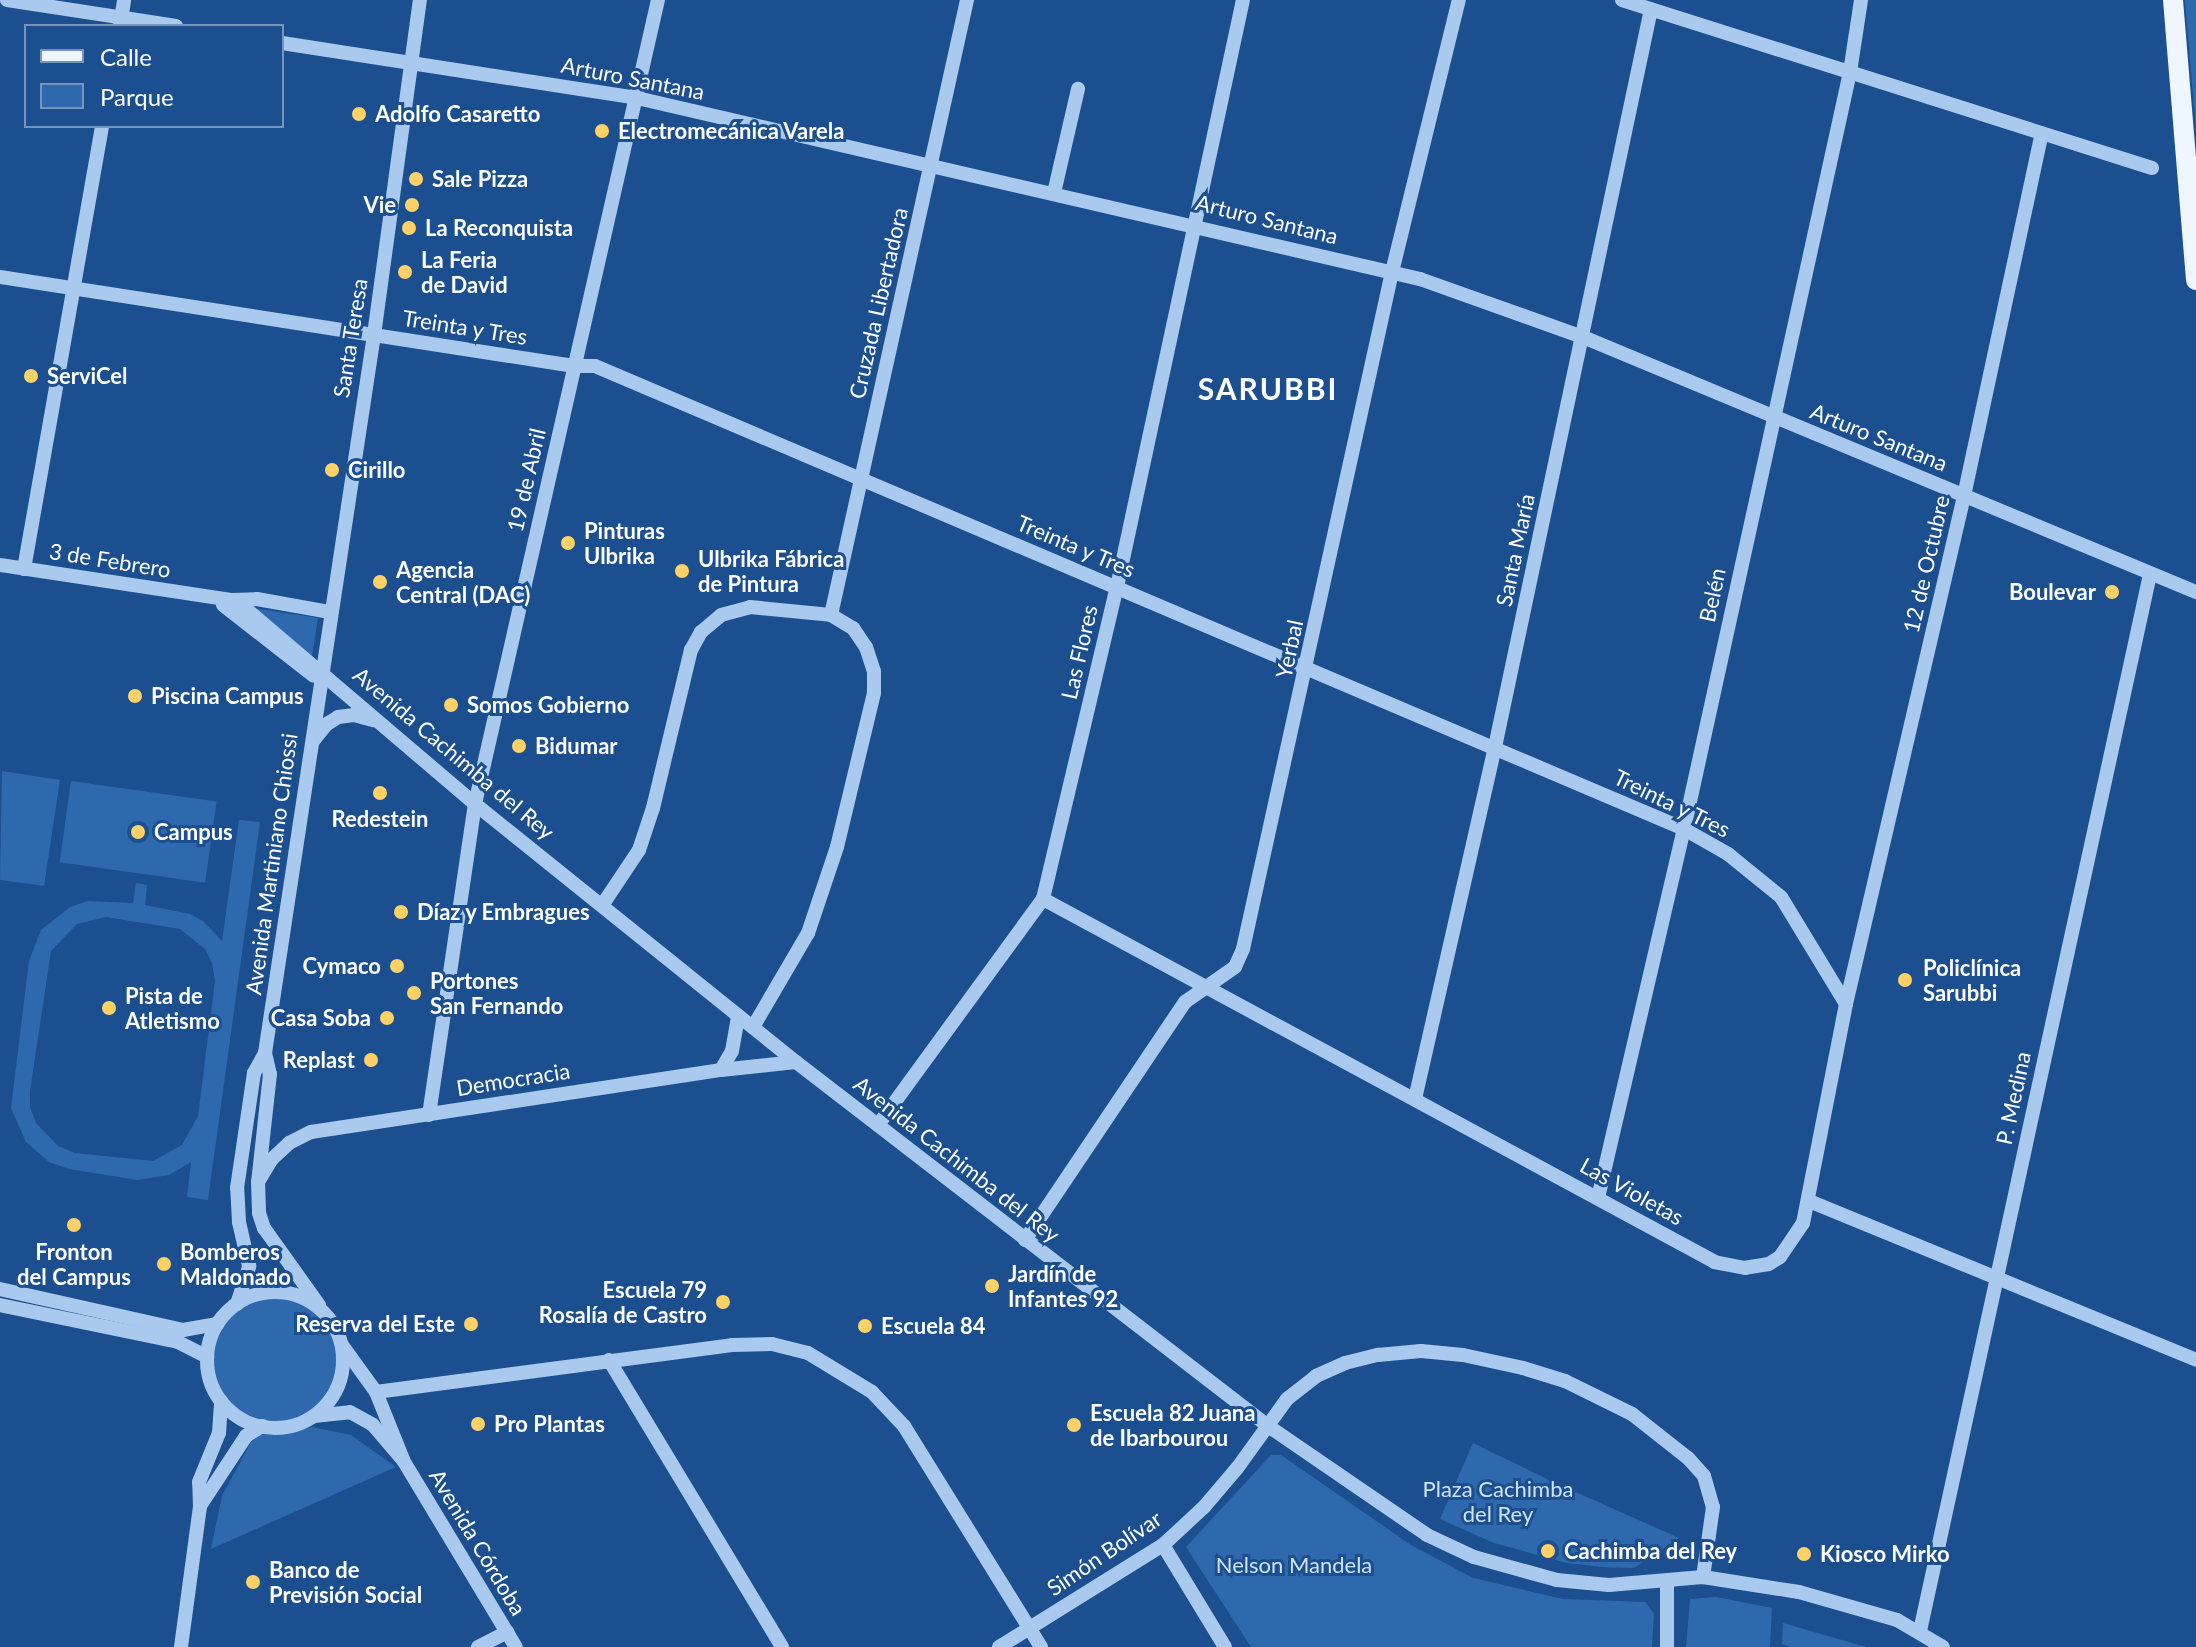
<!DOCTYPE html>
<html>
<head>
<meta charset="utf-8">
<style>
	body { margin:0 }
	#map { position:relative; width:2196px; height:1647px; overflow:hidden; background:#1b4f8f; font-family:Lato,sans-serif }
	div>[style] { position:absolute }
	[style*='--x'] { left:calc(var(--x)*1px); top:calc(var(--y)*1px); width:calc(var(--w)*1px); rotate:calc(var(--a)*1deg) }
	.green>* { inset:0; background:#2e69ad; transform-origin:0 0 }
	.round { border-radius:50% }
	.minor>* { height:14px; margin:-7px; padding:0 7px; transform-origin:7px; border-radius:7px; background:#a9c9ee }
	.minor>.ring { margin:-7px; padding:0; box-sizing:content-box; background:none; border:14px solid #a9c9ee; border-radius:50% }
	.major>* { height:20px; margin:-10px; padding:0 10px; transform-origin:10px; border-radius:10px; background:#f0f6ff }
	.dots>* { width:22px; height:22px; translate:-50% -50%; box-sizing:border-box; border:4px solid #1b4f8f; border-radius:50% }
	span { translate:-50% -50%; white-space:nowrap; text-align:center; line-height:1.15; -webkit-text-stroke:6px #1b4f8f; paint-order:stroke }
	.street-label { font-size:22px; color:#fff }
	.poi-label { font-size:22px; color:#fff; font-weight:700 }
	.left { translate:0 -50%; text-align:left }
	.right { translate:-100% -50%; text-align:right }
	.park-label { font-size:22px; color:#cfe3fa }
	.district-label { font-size:30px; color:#fff; font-weight:700; letter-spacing:2px }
	.legend { position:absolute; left:24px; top:24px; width:260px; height:104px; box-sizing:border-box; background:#1b4f8f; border:2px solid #7695bc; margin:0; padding:10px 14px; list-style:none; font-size:24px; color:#fff }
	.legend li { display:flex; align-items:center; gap:16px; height:40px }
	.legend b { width:40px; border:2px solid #7695bc }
</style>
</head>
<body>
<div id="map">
	<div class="green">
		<i style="clip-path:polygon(2185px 0,2196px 0,2196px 131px)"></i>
		<i style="clip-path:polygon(252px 608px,318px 618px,312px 656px)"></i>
		<i style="clip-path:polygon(2px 771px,60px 780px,44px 886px,0 880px)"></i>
		<i style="left:71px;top:781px;width:147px;height:82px;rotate:8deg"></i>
		<i style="clip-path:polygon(evenodd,239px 820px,260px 822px,208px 1200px,187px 1197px,191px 1162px,169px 1175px,137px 1180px,69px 1169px,49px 1162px,26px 1142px,11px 1108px,29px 961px,41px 930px,70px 907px,88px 901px,133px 903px,136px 883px,147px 885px,145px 905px,190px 914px,203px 921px,222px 941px,239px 820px,106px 917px,180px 929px,205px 949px,212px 963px,215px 981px,198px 1116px,182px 1145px,153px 1161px,75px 1153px,58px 1146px,36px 1123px,30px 1107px,30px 1091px,51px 951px,77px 924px,106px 917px)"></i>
		<i class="round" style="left:207px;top:1292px;width:136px;height:136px"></i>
		<i style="clip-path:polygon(312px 1427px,351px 1435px,396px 1467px,211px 1549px,222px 1496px,251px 1442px,261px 1435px,283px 1435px)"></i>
		<i style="clip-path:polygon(1473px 1443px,1551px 1481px,1679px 1538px,1634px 1568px,1601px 1567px,1567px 1563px,1494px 1543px,1440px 1519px)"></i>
		<i style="clip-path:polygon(1271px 1455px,1281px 1455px,1411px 1545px,1473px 1578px,1563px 1599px,1645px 1602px,1654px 1614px,1652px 1647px,1251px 1647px,1186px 1547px)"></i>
		<i style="clip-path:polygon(1716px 1597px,1772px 1608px,1770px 1647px,1686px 1647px,1690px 1599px)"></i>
		<i style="clip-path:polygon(1783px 1623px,1866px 1647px,1790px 1647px,1782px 1644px)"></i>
	</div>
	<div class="minor">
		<i style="--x:7;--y:0;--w:171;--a:8.7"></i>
		<i style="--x:1622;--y:0;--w:556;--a:17.59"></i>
		<i style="--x:120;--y:26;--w:26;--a:-81"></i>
		<i style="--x:282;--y:43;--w:359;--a:8.8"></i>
		<i style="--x:637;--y:98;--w:804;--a:13.02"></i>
		<i style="--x:1420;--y:279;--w:173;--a:19.6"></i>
		<i style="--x:1583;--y:337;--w:664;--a:22.59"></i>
		<i style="--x:1054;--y:193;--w:107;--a:-77"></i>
		<i style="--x:0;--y:277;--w:581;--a:8.81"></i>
		<i style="--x:574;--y:366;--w:21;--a:0"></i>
		<i style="--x:595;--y:366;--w:1183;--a:23.03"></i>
		<i style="--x:1684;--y:829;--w:51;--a:29.6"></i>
		<i style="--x:1728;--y:854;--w:68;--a:39.1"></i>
		<i style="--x:1781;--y:897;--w:125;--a:58.7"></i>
		<i style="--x:1846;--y:1004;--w:223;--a:101.1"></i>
		<i style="--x:1803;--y:1223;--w:41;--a:124.1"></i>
		<i style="--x:1780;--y:1257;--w:13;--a:148"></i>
		<i style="--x:1769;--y:1264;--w:24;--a:171"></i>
		<i style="--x:1745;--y:1268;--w:31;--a:-169"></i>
		<i style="--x:1715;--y:1262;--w:764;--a:-151.62"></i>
		<i style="--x:0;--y:565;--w:235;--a:8.6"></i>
		<i style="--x:232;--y:600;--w:17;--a:33"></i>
		<i style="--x:246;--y:609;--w:301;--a:40.4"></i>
		<i style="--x:475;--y:804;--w:412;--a:38.8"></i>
		<i style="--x:796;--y:1062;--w:596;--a:37.64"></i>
		<i style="--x:1268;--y:1426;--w:193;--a:34.4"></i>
		<i style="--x:1427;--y:1535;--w:52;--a:25.1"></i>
		<i style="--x:1474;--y:1557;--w:86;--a:15.5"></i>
		<i style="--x:1557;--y:1580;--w:52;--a:5.5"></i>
		<i style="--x:1609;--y:1585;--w:94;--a:-4.9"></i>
		<i style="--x:1703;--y:1577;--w:97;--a:8.9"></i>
		<i style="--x:1799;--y:1592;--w:102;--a:15.9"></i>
		<i style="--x:1897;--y:1620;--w:53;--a:30.4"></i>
		<i style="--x:24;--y:569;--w:450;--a:-80"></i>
		<i style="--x:232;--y:600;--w:25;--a:-2"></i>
		<i style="--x:257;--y:599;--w:73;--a:10.2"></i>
		<i style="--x:223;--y:605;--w:115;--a:38"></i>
		<i style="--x:831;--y:615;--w:630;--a:-77.53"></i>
		<i style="--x:313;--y:741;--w:22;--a:-51"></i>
		<i style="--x:327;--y:724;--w:13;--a:-32"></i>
		<i style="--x:338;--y:717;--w:16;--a:-7"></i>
		<i style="--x:354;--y:715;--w:20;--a:15"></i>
		<i style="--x:603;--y:904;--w:65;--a:-56.3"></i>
		<i style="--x:639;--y:850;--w:44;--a:-71.6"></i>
		<i style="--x:653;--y:808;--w:163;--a:-76.5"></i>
		<i style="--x:691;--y:650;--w:21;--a:-61"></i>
		<i style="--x:701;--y:632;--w:26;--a:-40"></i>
		<i style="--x:721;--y:615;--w:30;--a:-15"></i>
		<i style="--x:750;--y:607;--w:81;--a:5.6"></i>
		<i style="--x:831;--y:615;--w:26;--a:31"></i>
		<i style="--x:853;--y:628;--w:23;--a:56"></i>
		<i style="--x:866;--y:647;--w:25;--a:72"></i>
		<i style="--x:874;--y:671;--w:22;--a:90"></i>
		<i style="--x:874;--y:693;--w:158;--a:103.5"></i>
		<i style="--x:837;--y:847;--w:91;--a:108.6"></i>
		<i style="--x:808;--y:933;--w:109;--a:120.3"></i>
		<i style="--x:1846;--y:1004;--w:522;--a:-76.92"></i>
		<i style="--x:1964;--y:496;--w:371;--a:-77.9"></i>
		<i style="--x:265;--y:1053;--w:22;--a:77"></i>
		<i style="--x:270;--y:1074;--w:109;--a:96.3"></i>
		<i style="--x:258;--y:1182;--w:31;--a:88"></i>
		<i style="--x:259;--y:1213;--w:16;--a:72"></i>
		<i style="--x:264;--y:1228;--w:95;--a:54.5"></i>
		<i style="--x:721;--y:1070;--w:22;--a:-60"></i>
		<i style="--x:732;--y:1051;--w:36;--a:-80"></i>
		<i style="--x:1415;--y:1099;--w:361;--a:-77.2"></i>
		<i style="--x:1495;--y:747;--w:754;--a:-78.06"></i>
		<i style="--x:429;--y:1115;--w:314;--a:-81.6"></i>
		<i style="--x:475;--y:804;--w:825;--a:-77.18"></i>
		<i style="--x:878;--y:1125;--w:280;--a:-53.9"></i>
		<i style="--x:1043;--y:899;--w:321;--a:-76.7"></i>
		<i style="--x:1117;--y:587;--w:600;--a:-77.89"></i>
		<i style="--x:258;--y:1182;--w:27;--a:-59"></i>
		<i style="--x:272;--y:1159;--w:23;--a:-43"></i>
		<i style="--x:289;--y:1143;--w:25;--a:-27"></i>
		<i style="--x:311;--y:1132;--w:415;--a:-8.6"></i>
		<i style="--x:721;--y:1070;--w:75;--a:-6.1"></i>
		<i style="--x:1598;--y:1198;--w:379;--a:-76.9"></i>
		<i style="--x:1684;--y:829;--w:775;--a:-77.63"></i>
		<i style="--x:1850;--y:72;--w:73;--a:-81.3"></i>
		<i style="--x:1809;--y:1201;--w:418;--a:22.3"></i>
		<i style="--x:1025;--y:1240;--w:287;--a:-56.1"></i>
		<i style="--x:1185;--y:1002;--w:61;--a:-35"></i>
		<i style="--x:1235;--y:967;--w:20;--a:-66"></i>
		<i style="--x:1243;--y:949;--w:693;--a:-77.59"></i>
		<i style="--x:1392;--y:272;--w:280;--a:-76.2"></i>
		<i style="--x:0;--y:1289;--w:188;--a:12.6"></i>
		<i style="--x:183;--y:1330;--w:35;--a:-10"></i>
		<i class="ring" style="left:207px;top:1292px;width:122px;height:122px"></i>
		<i style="--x:237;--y:1304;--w:40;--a:-72"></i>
		<i style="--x:249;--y:1266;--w:45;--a:-102.8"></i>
		<i style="--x:239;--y:1222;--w:34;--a:-93"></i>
		<i style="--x:237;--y:1188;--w:116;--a:-81.6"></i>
		<i style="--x:254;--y:1073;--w:23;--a:-61"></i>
		<i style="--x:265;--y:1053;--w:726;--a:-81.37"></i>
		<i style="--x:374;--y:335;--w:338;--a:-82.2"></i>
		<i style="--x:0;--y:1305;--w:182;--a:11.7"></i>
		<i style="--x:178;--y:1342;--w:33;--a:27"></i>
		<i style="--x:342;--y:1345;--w:58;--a:54.1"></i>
		<i style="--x:376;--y:1392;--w:72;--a:68.1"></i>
		<i style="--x:609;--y:1360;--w:335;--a:58.9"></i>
		<i style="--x:376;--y:1392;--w:359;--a:-7.5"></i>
		<i style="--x:732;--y:1345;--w:40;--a:-1.4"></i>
		<i style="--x:772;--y:1344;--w:37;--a:14"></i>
		<i style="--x:808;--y:1353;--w:75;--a:31.4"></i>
		<i style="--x:872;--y:1392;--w:47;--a:46.7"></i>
		<i style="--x:904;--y:1426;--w:260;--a:58.2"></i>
		<i style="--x:314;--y:1416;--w:36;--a:-6"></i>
		<i style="--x:350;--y:1412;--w:26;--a:29"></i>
		<i style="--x:373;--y:1425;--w:46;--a:49.4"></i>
		<i style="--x:403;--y:1460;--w:218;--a:58.9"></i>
		<i style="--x:200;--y:1506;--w:84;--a:-56.7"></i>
		<i style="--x:246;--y:1436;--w:19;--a:-32"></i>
		<i style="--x:1163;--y:1545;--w:119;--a:58.7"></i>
		<i style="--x:1920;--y:1631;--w:1082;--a:-77.72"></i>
		<i style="--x:181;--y:1647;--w:142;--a:-82.3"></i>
		<i style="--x:200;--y:1506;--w:24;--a:-92"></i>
		<i style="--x:199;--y:1482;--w:53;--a:-67.8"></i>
		<i style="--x:219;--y:1433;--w:32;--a:-86"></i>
		<i style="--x:478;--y:1647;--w:33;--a:-27"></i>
		<i style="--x:999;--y:1647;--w:193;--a:-31.9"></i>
		<i style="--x:1163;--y:1545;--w:56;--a:-42.8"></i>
		<i style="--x:1204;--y:1507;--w:52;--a:-49.6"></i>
		<i style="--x:1238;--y:1467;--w:84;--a:-54.2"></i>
		<i style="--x:1287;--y:1399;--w:37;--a:-38"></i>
		<i style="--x:1316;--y:1376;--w:32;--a:-24"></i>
		<i style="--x:1345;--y:1363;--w:34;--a:-14"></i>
		<i style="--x:1378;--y:1355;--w:43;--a:-5.3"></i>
		<i style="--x:1421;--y:1351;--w:42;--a:5.4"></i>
		<i style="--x:1463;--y:1355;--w:61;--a:12.2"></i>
		<i style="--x:1523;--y:1368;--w:44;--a:17.2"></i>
		<i style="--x:1565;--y:1381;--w:75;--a:26.2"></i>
		<i style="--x:1632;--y:1414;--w:71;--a:38.2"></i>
		<i style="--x:1688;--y:1458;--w:24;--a:48"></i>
		<i style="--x:1704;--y:1476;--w:32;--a:74"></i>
		<i style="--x:1713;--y:1507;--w:71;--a:98.1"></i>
		<i style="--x:1667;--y:1647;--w:65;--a:-90"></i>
	</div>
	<div class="major">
		<i style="--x:2173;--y:0;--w:281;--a:85.3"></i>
	</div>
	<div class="dots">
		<i style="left:359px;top:114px;background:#ffd166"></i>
		<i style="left:602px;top:131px;background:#ffd166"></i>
		<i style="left:416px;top:179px;background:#ffd166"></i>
		<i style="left:412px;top:205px;background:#ffd166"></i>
		<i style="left:409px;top:228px;background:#ffd166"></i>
		<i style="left:405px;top:272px;background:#ffd166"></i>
		<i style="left:31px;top:376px;background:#ffd166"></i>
		<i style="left:332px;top:470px;background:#ffd166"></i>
		<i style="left:568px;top:543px;background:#ffd166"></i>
		<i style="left:682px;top:571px;background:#ffd166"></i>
		<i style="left:380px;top:582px;background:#ffd166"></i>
		<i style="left:2112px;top:592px;background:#ffd166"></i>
		<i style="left:135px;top:696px;background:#ffd166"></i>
		<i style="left:451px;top:705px;background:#ffd166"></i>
		<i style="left:519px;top:746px;background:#ffd166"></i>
		<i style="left:380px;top:793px;background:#ffd166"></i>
		<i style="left:138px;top:832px;background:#ffd166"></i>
		<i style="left:401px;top:912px;background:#ffd166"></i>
		<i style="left:397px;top:966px;background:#ffd166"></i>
		<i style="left:1905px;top:980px;background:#ffd166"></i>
		<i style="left:414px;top:993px;background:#ffd166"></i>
		<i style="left:109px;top:1008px;background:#ffd166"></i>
		<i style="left:387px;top:1018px;background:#ffd166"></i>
		<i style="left:371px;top:1060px;background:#ffd166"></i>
		<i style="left:74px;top:1225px;background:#ffd166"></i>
		<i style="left:164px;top:1264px;background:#ffd166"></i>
		<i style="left:992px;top:1286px;background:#ffd166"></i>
		<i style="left:723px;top:1302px;background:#ffd166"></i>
		<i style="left:471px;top:1324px;background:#ffd166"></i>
		<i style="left:865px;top:1326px;background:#ffd166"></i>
		<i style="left:478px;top:1424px;background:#ffd166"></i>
		<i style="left:1074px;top:1425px;background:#ffd166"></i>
		<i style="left:1548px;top:1551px;background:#ffd166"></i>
		<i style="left:1804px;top:1554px;background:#ffd166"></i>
		<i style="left:253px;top:1582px;background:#ffd166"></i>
	</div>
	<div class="street-label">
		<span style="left:633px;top:78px;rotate:11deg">Arturo Santana</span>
		<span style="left:1267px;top:219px;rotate:14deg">Arturo Santana</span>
		<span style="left:878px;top:303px;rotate:-77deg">Cruzada Libertadora</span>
		<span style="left:465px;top:327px;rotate:9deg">Treinta y Tres</span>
		<span style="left:350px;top:338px;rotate:-81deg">Santa Teresa</span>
		<span style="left:1879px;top:437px;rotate:22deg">Arturo Santana</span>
		<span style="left:526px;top:480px;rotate:-77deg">19 de Abril</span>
		<span style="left:1076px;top:546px;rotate:23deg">Treinta y Tres</span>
		<span style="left:1515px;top:550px;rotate:-78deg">Santa María</span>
		<span style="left:110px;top:560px;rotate:9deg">3 de Febrero</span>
		<span style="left:1926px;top:564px;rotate:-77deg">12 de Octubre</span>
		<span style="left:1712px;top:595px;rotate:-78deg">Belén</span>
		<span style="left:1289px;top:649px;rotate:-78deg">Yerbal</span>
		<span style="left:1079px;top:652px;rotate:-77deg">Las Flores</span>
		<span style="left:454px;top:753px;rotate:40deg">Avenida Cachimba del Rey</span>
		<span style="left:1672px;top:803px;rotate:26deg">Treinta y Tres</span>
		<span style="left:271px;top:864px;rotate:-82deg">Avenida Martiniano Chiossi</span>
		<span style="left:513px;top:1079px;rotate:-9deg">Democracia</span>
		<span style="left:2013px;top:1098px;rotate:-78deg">P. Medina</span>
		<span style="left:957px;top:1159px;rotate:38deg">Avenida Cachimba del Rey</span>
		<span style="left:1632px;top:1191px;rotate:29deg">Las Violetas</span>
		<span style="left:478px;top:1542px;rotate:59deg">Avenida Córdoba</span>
		<span style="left:1104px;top:1553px;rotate:-34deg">Simón Bolívar</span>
	</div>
	<div class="poi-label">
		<span class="left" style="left:375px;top:114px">Adolfo Casaretto</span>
		<span class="left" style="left:618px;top:131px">Electromecánica Varela</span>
		<span class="left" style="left:432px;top:179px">Sale Pizza</span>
		<span class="right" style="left:396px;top:205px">Vie</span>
		<span class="left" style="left:425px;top:228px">La Reconquista</span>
		<span class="left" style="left:421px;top:272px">La Feria<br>de David</span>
		<span class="left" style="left:47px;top:376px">ServiCel</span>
		<span class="left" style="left:348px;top:470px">Cirillo</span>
		<span class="left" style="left:584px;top:543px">Pinturas<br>Ulbrika</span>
		<span class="left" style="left:698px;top:571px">Ulbrika Fábrica<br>de Pintura</span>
		<span class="left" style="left:396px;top:582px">Agencia<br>Central (DAC)</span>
		<span class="right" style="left:2096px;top:592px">Boulevar</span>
		<span class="left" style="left:151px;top:696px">Piscina Campus</span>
		<span class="left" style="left:467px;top:705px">Somos Gobierno</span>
		<span class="left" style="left:535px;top:746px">Bidumar</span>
		<span style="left:380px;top:819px">Redestein</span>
		<span class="left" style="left:154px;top:832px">Campus</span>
		<span class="left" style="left:417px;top:912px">Díaz y Embragues</span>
		<span class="right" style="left:381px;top:966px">Cymaco</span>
		<span class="left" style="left:1923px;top:980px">Policlínica<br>Sarubbi</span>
		<span class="left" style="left:430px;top:993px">Portones<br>San Fernando</span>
		<span class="left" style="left:125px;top:1008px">Pista de<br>Atletismo</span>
		<span class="right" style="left:371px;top:1018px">Casa Soba</span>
		<span class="right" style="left:355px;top:1060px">Replast</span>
		<span style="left:74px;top:1264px">Fronton<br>del Campus</span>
		<span class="left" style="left:180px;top:1264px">Bomberos<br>Maldonado</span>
		<span class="left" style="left:1008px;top:1286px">Jardín de<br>Infantes 92</span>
		<span class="right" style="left:707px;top:1302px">Escuela 79<br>Rosalía de Castro</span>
		<span class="right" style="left:455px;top:1324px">Reserva del Este</span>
		<span class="left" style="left:881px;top:1326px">Escuela 84</span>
		<span class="left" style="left:1090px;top:1425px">Escuela 82 Juana<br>de Ibarbourou</span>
		<span class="left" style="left:494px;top:1424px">Pro Plantas</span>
		<span class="left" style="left:1564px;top:1551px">Cachimba del Rey</span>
		<span class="left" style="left:1820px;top:1554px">Kiosco Mirko</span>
		<span class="left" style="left:269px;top:1582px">Banco de<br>Previsión Social</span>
	</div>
	<div class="park-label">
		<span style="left:1498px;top:1501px">Plaza Cachimba<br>del Rey</span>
		<span style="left:1294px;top:1565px">Nelson Mandela</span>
	</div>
	<div class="district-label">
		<span style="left:1268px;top:388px">SARUBBI</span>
	</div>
	<ul class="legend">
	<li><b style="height:10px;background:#f0f6ff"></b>Calle</li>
	<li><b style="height:22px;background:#2e69ad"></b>Parque</li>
	</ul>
</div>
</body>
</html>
